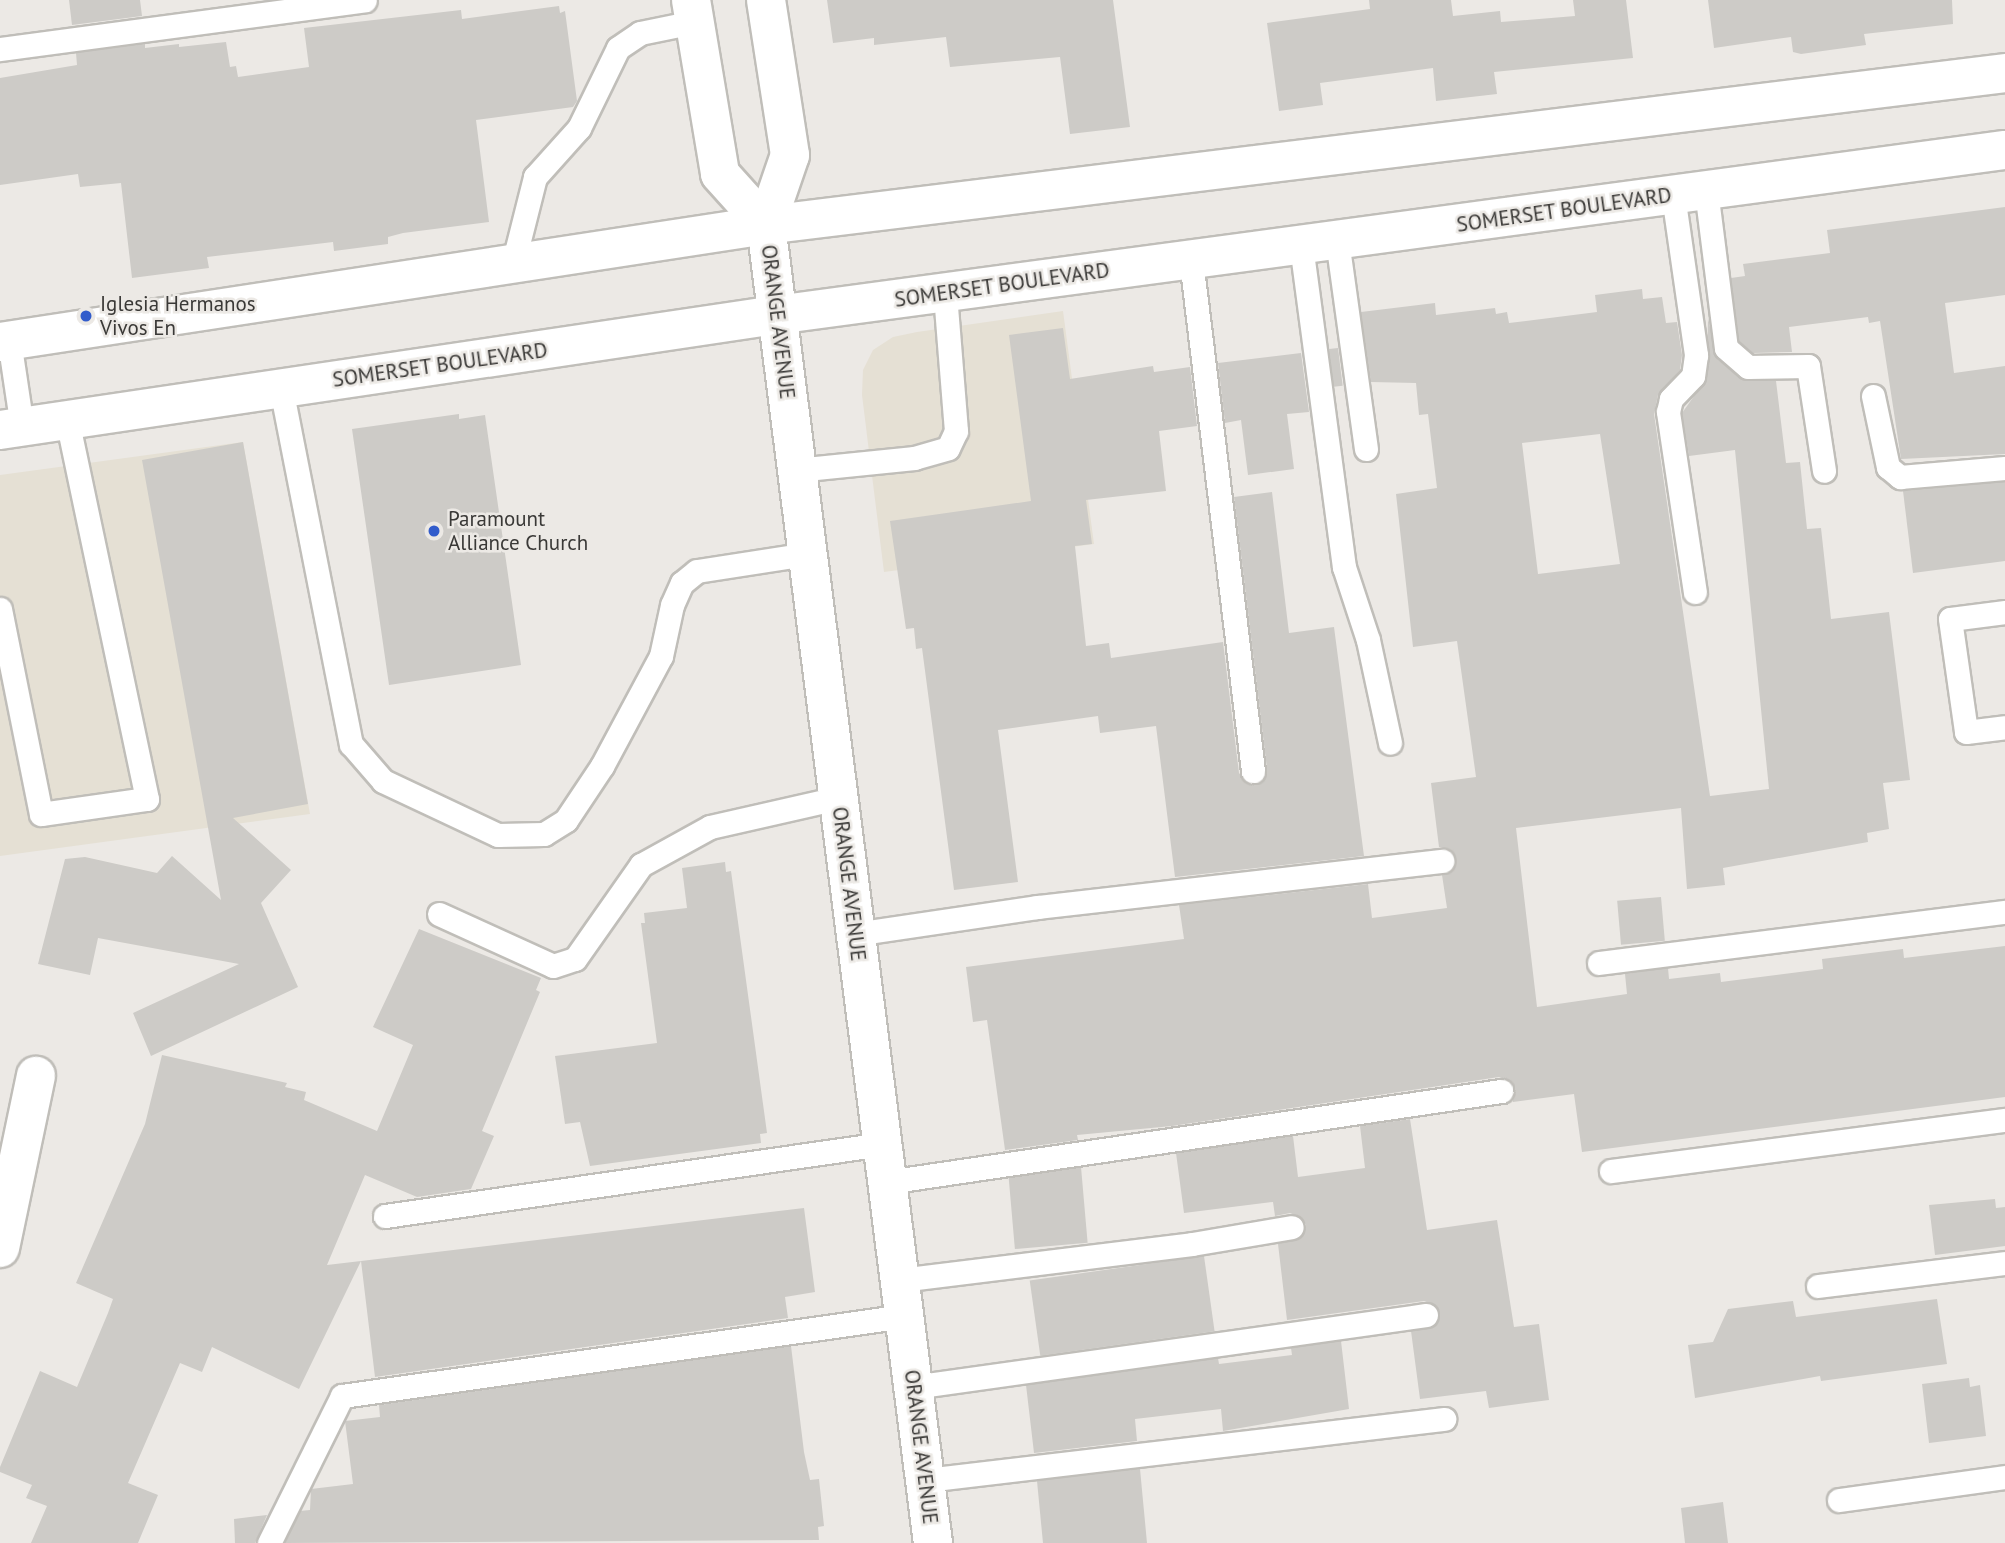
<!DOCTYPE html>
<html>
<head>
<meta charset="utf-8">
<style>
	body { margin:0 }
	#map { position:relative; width:2005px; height:1543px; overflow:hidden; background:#ece9e5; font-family:"PT Sans",sans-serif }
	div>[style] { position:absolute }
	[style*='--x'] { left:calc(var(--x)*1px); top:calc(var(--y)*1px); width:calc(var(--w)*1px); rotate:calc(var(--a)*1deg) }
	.built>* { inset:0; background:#e5e0d4 }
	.building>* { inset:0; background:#cdcbc7; transform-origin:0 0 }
	.roads { filter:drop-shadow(2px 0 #c0beb9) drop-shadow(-2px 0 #c0beb9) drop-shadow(0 2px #c0beb9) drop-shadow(0 -2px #c0beb9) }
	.lane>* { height:23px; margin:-11.5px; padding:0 11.5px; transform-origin:11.5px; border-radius:11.5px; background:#fff }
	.street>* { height:38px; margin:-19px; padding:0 19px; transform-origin:19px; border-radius:19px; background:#fff }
	.secondary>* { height:38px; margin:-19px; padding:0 19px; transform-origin:19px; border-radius:19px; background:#fff }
	.dots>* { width:19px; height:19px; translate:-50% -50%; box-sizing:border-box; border:4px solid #ece9e5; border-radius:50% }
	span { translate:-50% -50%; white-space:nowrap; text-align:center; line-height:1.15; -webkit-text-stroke:5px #ece9e5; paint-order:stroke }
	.street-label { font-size:21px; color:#3a3937 }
	.poi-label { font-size:21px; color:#3a3937 }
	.left { translate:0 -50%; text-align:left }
</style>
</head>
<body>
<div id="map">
	<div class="built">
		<i style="clip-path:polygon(1063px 311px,1094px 544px,884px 572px,862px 395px,863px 370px,873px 350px,893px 337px,917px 332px)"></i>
		<i style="clip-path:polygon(243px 442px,310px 814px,0 856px,0 475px)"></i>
	</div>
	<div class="building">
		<i style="clip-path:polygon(69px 0,140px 0,142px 16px,72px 25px)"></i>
		<i style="clip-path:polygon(827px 0,1113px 0,1130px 127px,1070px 134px,1060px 57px,950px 67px,946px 37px,874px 45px,874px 38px,833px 43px)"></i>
		<i style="clip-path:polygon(1369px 0,1451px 0,1453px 16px,1500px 11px,1501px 22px,1575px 16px,1573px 0,1626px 0,1633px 58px,1494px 72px,1497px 94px,1436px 101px,1433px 68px,1320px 83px,1323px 105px,1279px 111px,1267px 23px,1370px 9px)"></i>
		<i style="clip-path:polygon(1708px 0,1952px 0,1953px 24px,1864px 34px,1866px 45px,1801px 54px,1793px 52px,1791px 37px,1714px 48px)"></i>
		<i style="clip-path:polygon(559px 6px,560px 13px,565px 11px,577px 101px,573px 107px,476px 120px,489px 222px,403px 233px,388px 237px,388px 244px,334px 251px,333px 242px,207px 257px,209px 268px,132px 278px,121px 183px,80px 187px,78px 174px,0 185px,0 78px,77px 65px,76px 53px,145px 44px,145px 48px,179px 44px,179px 47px,226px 42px,230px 67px,236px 66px,238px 77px,309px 67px,304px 28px,461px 10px,462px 19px)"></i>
		<i style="clip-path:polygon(2005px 207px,2005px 295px,1945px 303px,1954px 373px,2005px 366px,2005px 454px,1901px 459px,1880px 321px,1869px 323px,1868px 317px,1789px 327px,1792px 352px,1753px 353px,1739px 341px,1731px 278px,1745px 276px,1743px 264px,1830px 253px,1827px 230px)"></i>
		<i style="clip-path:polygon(evenodd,1642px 289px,1643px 299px,1662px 297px,1666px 323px,1677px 322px,1682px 355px,1680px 370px,1658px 395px,1654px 414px,1710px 796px,1769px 789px,1735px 450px,1689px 456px,1682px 413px,1707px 378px,1708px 318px,1717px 359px,1740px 378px,1776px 381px,1786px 463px,1800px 462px,1807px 529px,1821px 528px,1831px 619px,1889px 612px,1910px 780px,1883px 783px,1889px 829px,1867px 833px,1868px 842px,1723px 868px,1725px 885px,1687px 889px,1681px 808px,1516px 828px,1537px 1007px,1627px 994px,1625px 974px,1668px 968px,1669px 979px,1720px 973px,1721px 982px,1823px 969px,1822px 959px,1903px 949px,1904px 958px,2005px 946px,2005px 1097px,1582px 1152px,1574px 1094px,1513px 1102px,1512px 1083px,1499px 1077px,1172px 1126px,1077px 1135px,1078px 1140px,1005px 1150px,987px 1020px,973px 1022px,966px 967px,1184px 939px,1179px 905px,1368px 884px,1372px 918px,1447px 908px,1442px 875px,1451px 872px,1456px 859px,1448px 849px,1439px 847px,1431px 783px,1476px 777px,1457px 641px,1413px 647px,1396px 494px,1437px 488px,1428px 414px,1419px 415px,1416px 383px,1371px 382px,1361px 312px,1435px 303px,1436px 315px,1495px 308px,1496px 314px,1507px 312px,1509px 323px,1597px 312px,1595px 295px,1642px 289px,1600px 434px,1620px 564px,1538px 574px,1522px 443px,1600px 434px)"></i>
		<i style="clip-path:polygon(1063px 328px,1070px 379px,1153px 366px,1154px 372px,1190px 367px,1197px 426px,1159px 431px,1166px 491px,1086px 500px,1092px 544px,1075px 546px,1086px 646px,1109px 643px,1111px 658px,1223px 642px,1239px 773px,1248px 784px,1262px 782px,1267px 769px,1234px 497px,1272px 492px,1289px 633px,1334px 627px,1364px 856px,1175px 877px,1156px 726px,1100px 733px,1098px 716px,998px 730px,1018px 882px,954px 890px,922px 648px,916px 649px,914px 628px,906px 629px,890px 521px,1031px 501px,1009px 335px)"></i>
		<i style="left:1338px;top:348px;width:38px;height:9px;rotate:83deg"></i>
		<i style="clip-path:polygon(1301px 353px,1309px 412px,1287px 414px,1294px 469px,1248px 475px,1241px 420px,1225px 423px,1218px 363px)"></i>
		<i style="clip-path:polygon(459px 414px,459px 419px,485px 415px,521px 665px,389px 685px,352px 429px)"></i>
		<i style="clip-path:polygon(243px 442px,308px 804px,233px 818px,291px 870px,261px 903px,298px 987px,151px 1056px,133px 1013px,239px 964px,98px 938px,90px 975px,38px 964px,65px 859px,85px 857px,157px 873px,172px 856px,221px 900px,142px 460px)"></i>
		<i style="clip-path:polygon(2005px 482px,2005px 561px,1913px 573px,1903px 491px)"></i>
		<i style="clip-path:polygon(725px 862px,726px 872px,731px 871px,767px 1133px,760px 1134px,761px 1143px,590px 1166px,580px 1122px,565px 1124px,555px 1056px,657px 1043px,641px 923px,645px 923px,644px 913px,687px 908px,682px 868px)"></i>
		<i style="left:1661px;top:897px;width:44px;height:44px;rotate:85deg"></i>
		<i style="clip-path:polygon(419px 929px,541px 978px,536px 990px,540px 992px,482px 1131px,494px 1136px,471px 1189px,417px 1197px,365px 1175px,327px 1265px,361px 1261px,299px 1389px,212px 1347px,202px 1372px,180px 1363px,128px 1483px,158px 1495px,138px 1543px,31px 1543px,47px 1506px,26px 1498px,32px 1485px,0 1472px,0 1467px,40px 1371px,77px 1387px,108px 1313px,113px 1299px,76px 1283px,145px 1124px,162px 1055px,287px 1083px,285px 1087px,306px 1092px,304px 1100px,377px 1131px,413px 1045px,373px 1027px)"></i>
		<i style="clip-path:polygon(1410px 1119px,1427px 1230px,1497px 1220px,1514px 1327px,1539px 1324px,1549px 1400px,1489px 1408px,1486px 1391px,1420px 1399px,1411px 1331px,1435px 1326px,1440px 1314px,1437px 1306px,1424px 1301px,1287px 1320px,1278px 1244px,1301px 1237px,1306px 1225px,1302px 1218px,1290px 1213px,1275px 1216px,1273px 1202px,1184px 1213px,1176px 1153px,1293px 1136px,1298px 1177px,1365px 1168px,1360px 1126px)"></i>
		<i style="left:1081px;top:1167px;width:76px;height:73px;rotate:85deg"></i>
		<i style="clip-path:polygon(1995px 1199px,1996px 1208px,2005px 1207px,2005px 1246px,1935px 1255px,1929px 1205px)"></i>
		<i style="clip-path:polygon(804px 1208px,815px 1292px,785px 1297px,788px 1318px,375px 1377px,361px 1261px)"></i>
		<i style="left:1204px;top:1256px;width:76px;height:176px;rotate:82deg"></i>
		<i style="clip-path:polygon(1937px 1299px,1947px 1364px,1821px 1381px,1820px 1376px,1695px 1398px,1688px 1345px,1713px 1342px,1728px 1309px,1793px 1301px,1796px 1317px)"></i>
		<i style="clip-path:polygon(1341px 1341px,1349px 1409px,1223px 1431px,1221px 1409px,1135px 1419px,1137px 1441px,1034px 1453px,1026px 1385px,1218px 1358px,1219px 1364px,1292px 1355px,1291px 1348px)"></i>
		<i style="clip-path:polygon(791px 1346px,804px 1452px,810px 1480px,819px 1479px,824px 1526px,818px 1527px,819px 1540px,285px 1543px,300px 1511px,310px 1510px,311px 1489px,353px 1484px,345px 1421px,380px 1417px,379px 1405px)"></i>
		<i style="clip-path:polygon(1969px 1378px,1970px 1387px,1980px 1385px,1986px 1436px,1929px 1443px,1922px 1384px)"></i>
		<i style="clip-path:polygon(1140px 1469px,1147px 1543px,1043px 1543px,1037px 1481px)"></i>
		<i style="clip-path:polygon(1723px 1502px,1728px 1543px,1685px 1543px,1681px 1508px)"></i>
		<i style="clip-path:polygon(267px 1515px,255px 1543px,235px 1543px,234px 1519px)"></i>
	</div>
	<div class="roads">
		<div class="lane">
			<i style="--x:0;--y:49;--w:368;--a:-7.6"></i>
			<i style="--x:1706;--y:190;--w:159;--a:82.8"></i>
			<i style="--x:1726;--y:348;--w:29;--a:41"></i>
			<i style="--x:1748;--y:367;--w:60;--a:-1"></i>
			<i style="--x:1808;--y:366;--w:106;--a:81.3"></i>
			<i style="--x:1673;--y:195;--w:162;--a:81.8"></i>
			<i style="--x:1696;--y:355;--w:21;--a:98"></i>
			<i style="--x:1693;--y:376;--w:32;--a:134"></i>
			<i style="--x:1671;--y:399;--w:13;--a:103"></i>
			<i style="--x:1668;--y:412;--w:182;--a:81.5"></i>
			<i style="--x:1337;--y:240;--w:211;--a:82.1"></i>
			<i style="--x:1301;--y:245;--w:325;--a:82.4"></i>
			<i style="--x:1344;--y:567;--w:77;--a:71.8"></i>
			<i style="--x:1368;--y:640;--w:105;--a:77.9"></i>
			<i style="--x:1191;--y:260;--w:515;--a:83.08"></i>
			<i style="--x:513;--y:264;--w:90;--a:-75.8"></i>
			<i style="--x:535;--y:177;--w:66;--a:-48.1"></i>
			<i style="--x:579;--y:128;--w:89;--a:-64"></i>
			<i style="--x:618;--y:48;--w:27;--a:-34"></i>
			<i style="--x:640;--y:33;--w:55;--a:-11.5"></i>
			<i style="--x:9;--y:340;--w:88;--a:81.5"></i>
			<i style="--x:281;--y:388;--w:363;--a:78.9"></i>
			<i style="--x:351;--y:744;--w:49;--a:49.1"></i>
			<i style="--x:383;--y:781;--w:127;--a:25.2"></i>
			<i style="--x:498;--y:835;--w:46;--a:-1.2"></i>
			<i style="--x:544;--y:834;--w:26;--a:-32"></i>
			<i style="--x:566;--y:820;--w:65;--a:-56.3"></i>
			<i style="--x:602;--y:766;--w:125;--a:-61.8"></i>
			<i style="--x:661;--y:656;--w:52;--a:-77.8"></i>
			<i style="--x:672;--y:605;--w:24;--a:-66"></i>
			<i style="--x:682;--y:583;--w:19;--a:-39"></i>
			<i style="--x:697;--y:571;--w:111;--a:-8.8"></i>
			<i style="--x:1873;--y:396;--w:73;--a:78.1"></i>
			<i style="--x:1888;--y:467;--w:16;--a:40"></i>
			<i style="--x:1900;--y:477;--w:105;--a:-4.9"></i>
			<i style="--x:796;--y:470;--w:119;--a:-5.8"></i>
			<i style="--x:914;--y:458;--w:35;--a:-16"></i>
			<i style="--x:948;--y:448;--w:19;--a:-65"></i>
			<i style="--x:956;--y:431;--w:138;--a:-94.6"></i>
			<i style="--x:0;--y:609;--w:209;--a:78.7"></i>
			<i style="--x:41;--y:814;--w:107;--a:-8.1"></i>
			<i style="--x:147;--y:799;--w:387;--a:-101.9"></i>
			<i style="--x:2005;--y:612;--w:55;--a:172.7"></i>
			<i style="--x:1950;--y:619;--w:114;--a:81.9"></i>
			<i style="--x:1966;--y:732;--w:39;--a:-7"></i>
			<i style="--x:439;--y:914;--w:125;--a:24.5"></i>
			<i style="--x:553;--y:966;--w:23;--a:-18"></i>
			<i style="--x:575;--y:959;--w:115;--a:-54.9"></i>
			<i style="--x:641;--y:865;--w:79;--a:-28.8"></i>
			<i style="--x:710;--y:827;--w:131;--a:-12.8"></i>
			<i style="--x:855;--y:934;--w:184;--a:-8.4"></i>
			<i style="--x:1037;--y:907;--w:408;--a:-6.5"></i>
			<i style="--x:1599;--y:963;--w:409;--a:-7.2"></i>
			<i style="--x:1611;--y:1171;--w:397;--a:-7.4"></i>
			<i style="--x:887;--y:1182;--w:621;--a:-8.43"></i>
			<i style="--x:385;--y:1216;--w:502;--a:-8.24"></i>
			<i style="--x:900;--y:1280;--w:294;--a:-7"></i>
			<i style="--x:1192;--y:1244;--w:101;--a:-9.6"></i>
			<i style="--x:1818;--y:1286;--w:188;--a:-7"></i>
			<i style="--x:913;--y:1387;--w:518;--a:-7.99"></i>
			<i style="--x:926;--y:1480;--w:522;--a:-6.72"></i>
			<i style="--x:1839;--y:1500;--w:168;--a:-7.9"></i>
			<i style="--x:269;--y:1543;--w:164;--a:-63.6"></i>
			<i style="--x:342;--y:1396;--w:568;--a:-8.1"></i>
		</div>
		<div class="street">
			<i style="--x:0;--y:1248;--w:176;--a:-78.2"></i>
		</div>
		<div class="secondary">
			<i style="--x:691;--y:0;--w:176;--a:80.5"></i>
			<i style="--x:720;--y:174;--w:69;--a:48"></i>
			<i style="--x:766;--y:0;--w:157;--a:81.2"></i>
			<i style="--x:790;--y:155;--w:74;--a:108.9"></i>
			<i style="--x:766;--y:225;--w:1329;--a:82.78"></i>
			<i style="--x:0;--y:342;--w:775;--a:-8.68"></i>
			<i style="--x:766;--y:225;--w:1248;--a:-6.99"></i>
			<i style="--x:0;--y:430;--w:784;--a:-8.43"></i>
			<i style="--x:776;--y:315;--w:1240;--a:-7.65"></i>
		</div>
	</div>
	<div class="dots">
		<i style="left:86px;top:316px;background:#325ccb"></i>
		<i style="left:434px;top:531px;background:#325ccb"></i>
	</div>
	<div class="street-label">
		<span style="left:1564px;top:210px;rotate:-8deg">SOMERSET BOULEVARD</span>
		<span style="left:1002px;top:285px;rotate:-8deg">SOMERSET BOULEVARD</span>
		<span style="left:778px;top:322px;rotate:83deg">ORANGE AVENUE</span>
		<span style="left:440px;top:365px;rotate:-8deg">SOMERSET BOULEVARD</span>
		<span style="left:849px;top:884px;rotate:83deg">ORANGE AVENUE</span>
		<span style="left:921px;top:1447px;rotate:83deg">ORANGE AVENUE</span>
	</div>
	<div class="poi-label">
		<span class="left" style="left:100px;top:316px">Iglesia Hermanos<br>Vivos En</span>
		<span class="left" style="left:448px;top:531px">Paramount<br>Alliance Church</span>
	</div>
</div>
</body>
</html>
